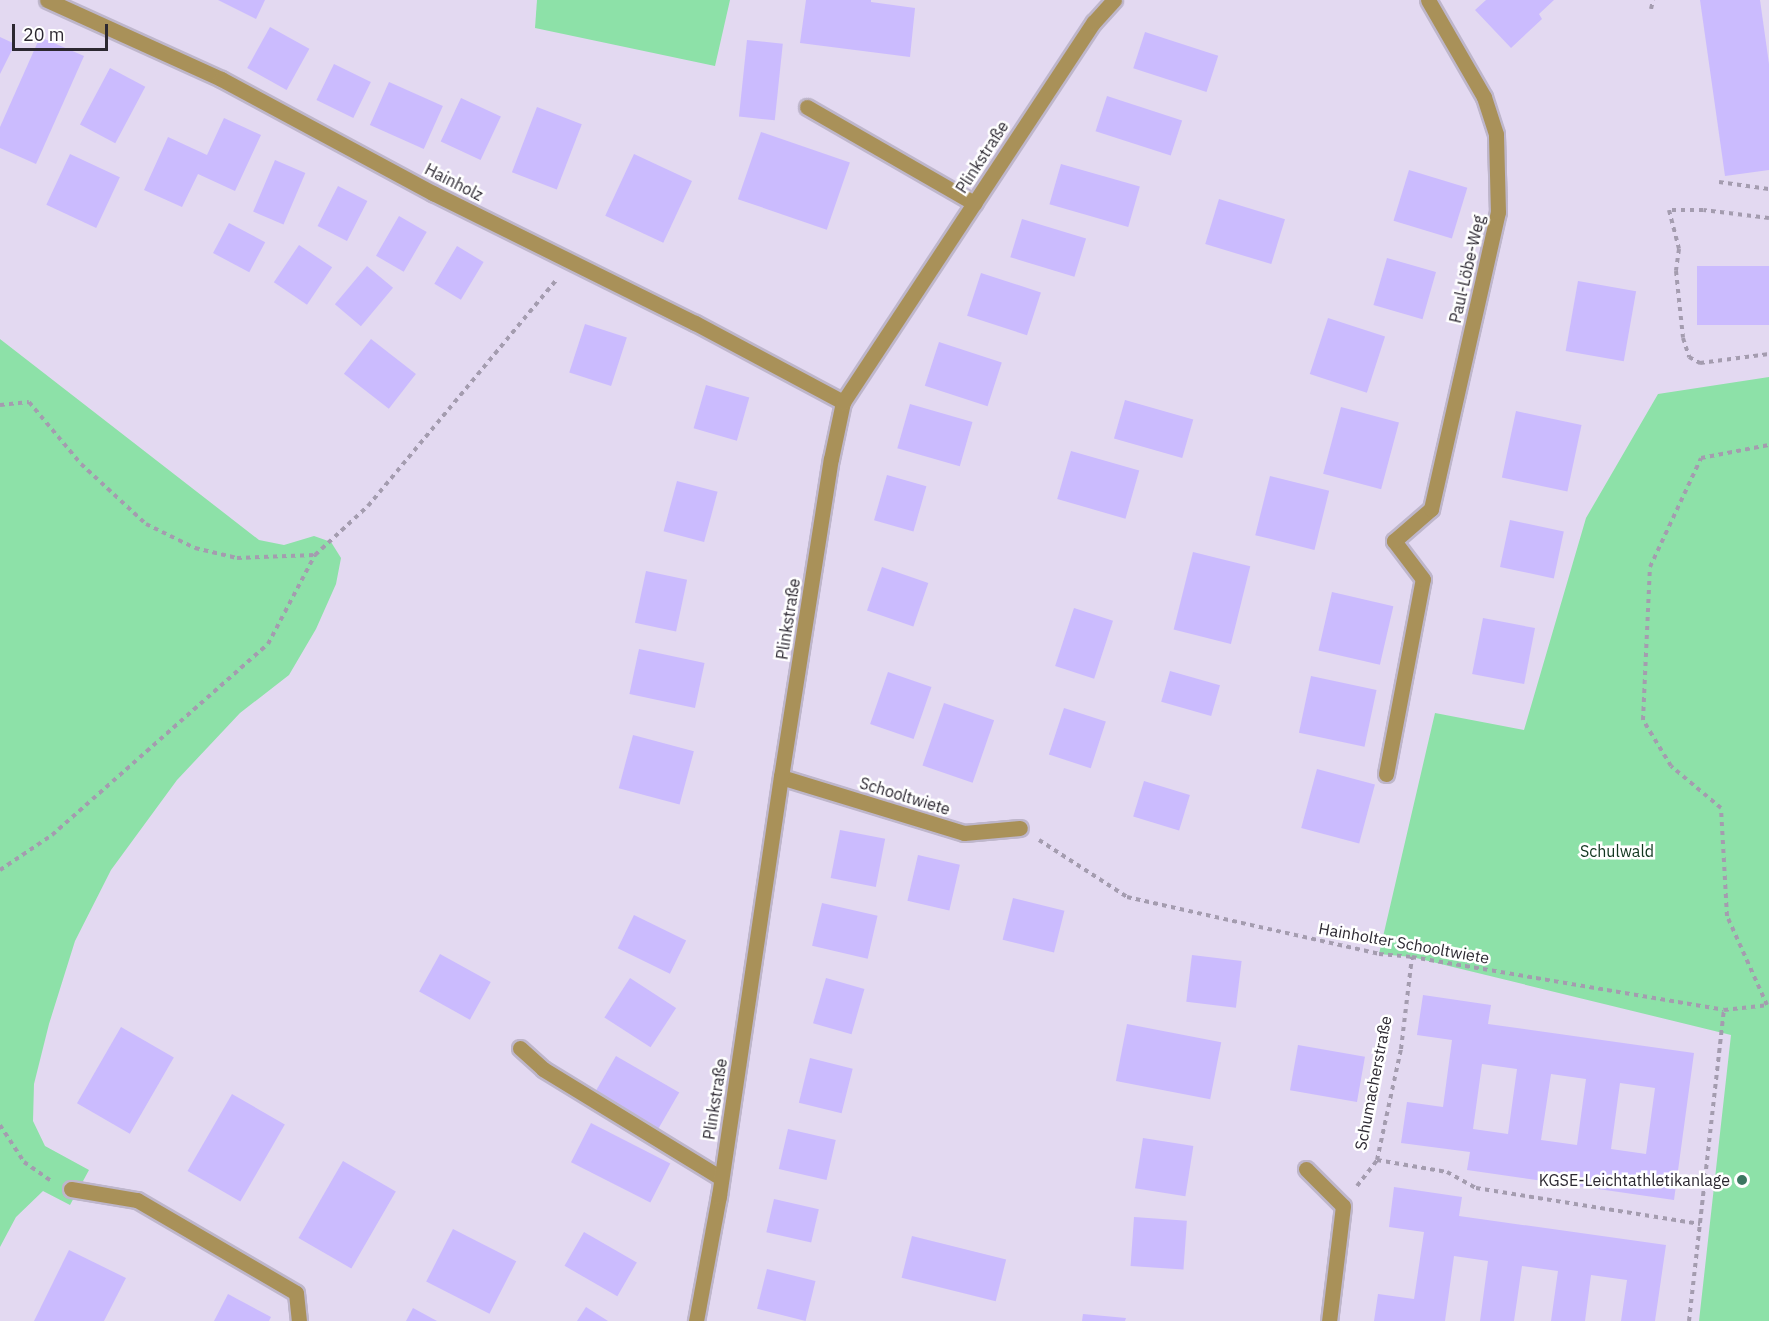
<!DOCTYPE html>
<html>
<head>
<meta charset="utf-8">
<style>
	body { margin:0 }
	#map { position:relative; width:1769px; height:1321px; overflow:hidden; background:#e3d9f1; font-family:"IBM Plex Sans",sans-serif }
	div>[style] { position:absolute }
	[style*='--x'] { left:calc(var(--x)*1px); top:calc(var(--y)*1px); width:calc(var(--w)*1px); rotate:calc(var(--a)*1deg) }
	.green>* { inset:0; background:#8de1a8 }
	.building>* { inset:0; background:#cbbbfe; transform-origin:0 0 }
	.path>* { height:4px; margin-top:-2px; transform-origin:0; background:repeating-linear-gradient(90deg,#a49caf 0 4.5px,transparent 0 9px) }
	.roads { filter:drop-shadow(2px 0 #beb6cb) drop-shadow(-2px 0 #beb6cb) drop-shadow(0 2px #beb6cb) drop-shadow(0 -2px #beb6cb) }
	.service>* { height:15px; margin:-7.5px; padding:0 7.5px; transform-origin:7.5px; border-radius:7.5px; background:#a99159 }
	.minor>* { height:15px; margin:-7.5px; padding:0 7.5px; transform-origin:7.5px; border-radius:7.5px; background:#a99159 }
	.dots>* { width:16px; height:16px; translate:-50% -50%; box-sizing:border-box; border:3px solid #fff; border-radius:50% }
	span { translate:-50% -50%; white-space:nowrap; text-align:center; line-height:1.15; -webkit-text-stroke:5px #fff; paint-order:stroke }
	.street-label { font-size:16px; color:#2c2831 }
	.park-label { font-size:16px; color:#10351e }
	.poi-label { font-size:16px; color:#2c2831 }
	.right { translate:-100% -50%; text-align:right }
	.scale { position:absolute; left:12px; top:24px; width:96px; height:27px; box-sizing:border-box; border:3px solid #2c2831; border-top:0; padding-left:8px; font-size:18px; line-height:21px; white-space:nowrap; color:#2c2831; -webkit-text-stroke:4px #fff; paint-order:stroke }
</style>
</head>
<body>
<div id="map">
	<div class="green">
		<i style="clip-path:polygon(537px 0,730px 0,715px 66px,535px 28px)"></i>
		<i style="clip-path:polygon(0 339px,259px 540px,284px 545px,314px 536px,331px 542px,341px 558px,336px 584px,316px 629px,289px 675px,240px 713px,177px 780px,111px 870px,75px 941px,49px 1024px,34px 1084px,33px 1121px,45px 1146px,89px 1170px,70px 1205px,43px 1191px,16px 1217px,0 1247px)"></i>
		<i style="clip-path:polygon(1769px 377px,1769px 1321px,1699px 1321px,1731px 1035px,1412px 957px,1379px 954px,1435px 713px,1524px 730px,1586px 518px,1658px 394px)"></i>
	</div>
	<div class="building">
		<i style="clip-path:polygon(218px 0,265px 0,256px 19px)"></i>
		<i style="clip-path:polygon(806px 0,871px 0,871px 2px,915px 8px,910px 57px,800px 43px)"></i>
		<i style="clip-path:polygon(1486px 0,1554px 0,1539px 14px,1542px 19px,1511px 48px,1475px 10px)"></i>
		<i style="clip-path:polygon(1700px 0,1760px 0,1769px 64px,1769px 170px,1725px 176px)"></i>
		<i style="left:270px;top:27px;width:45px;height:47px;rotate:29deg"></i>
		<i style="left:1145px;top:32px;width:77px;height:38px;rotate:18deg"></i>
		<i style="clip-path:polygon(0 37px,15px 44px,0 74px)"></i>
		<i style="clip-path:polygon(40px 37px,84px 56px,36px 164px,0 148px,0 127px)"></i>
		<i style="left:747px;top:40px;width:36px;height:77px;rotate:6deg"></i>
		<i style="left:334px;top:64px;width:41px;height:40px;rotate:26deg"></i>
		<i style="left:110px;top:68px;width:40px;height:64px;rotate:28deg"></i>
		<i style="left:389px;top:82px;width:59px;height:47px;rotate:24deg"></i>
		<i style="left:1107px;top:96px;width:79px;height:37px;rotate:18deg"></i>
		<i style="left:461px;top:98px;width:44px;height:48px;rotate:25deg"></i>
		<i style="left:537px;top:107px;width:48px;height:70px;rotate:21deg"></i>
		<i style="clip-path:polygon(224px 118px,261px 135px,235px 191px,198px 174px,182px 207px,144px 190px,168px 137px,207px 155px)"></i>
		<i style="left:761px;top:132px;width:94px;height:71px;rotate:19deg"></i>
		<i style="left:70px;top:154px;width:55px;height:56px;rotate:25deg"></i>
		<i style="left:634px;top:154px;width:64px;height:68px;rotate:25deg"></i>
		<i style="left:275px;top:160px;width:33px;height:56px;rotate:23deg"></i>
		<i style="left:1061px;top:164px;width:82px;height:42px;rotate:16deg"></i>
		<i style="left:1409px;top:170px;width:61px;height:53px;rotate:17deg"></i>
		<i style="left:338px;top:186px;width:33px;height:45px;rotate:27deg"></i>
		<i style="left:1219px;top:199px;width:69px;height:47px;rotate:17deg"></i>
		<i style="left:399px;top:216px;width:32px;height:46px;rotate:30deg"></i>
		<i style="left:1022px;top:219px;width:67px;height:40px;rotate:17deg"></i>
		<i style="left:229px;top:223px;width:41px;height:34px;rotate:28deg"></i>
		<i style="left:299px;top:245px;width:40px;height:45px;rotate:34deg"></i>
		<i style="left:457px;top:246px;width:31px;height:44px;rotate:31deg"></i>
		<i style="left:1387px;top:258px;width:51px;height:49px;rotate:16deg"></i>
		<i style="left:367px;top:266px;width:34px;height:50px;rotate:40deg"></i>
		<i style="left:1769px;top:266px;width:59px;height:72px;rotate:90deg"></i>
		<i style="left:981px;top:273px;width:63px;height:45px;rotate:18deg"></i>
		<i style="left:1578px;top:281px;width:59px;height:71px;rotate:10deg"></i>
		<i style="left:1328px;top:318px;width:60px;height:59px;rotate:18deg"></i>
		<i style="left:585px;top:324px;width:44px;height:51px;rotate:18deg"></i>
		<i style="left:371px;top:339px;width:57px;height:44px;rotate:38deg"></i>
		<i style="left:939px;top:342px;width:66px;height:46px;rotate:18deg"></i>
		<i style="left:706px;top:385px;width:45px;height:45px;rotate:16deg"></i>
		<i style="left:1125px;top:400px;width:71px;height:40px;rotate:16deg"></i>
		<i style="left:910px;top:404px;width:65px;height:46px;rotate:16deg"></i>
		<i style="left:1341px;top:407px;width:60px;height:69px;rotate:15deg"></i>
		<i style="left:1516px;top:411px;width:67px;height:68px;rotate:12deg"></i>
		<i style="left:1071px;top:451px;width:71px;height:50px;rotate:16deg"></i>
		<i style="left:887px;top:475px;width:41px;height:47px;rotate:16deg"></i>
		<i style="left:1270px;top:476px;width:61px;height:61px;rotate:14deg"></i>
		<i style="left:677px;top:481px;width:42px;height:52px;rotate:15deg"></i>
		<i style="left:1510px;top:520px;width:55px;height:48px;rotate:12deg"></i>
		<i style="left:1193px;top:552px;width:59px;height:80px;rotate:14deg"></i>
		<i style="left:882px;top:567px;width:49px;height:46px;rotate:19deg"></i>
		<i style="left:646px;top:571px;width:42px;height:53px;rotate:12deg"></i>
		<i style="left:1332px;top:592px;width:63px;height:60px;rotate:13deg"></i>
		<i style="left:1074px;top:608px;width:41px;height:61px;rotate:18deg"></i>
		<i style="left:1483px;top:618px;width:53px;height:57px;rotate:11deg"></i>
		<i style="left:639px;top:649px;width:67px;height:46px;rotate:12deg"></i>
		<i style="left:1170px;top:671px;width:52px;height:32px;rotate:16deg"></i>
		<i style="left:888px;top:672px;width:46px;height:55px;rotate:19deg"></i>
		<i style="left:1311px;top:676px;width:67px;height:58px;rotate:12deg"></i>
		<i style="left:944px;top:703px;width:53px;height:66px;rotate:19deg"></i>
		<i style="left:1064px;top:708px;width:44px;height:49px;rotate:18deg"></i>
		<i style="left:633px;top:735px;width:63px;height:55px;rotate:15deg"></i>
		<i style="left:1317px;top:769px;width:60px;height:61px;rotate:15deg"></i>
		<i style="left:1144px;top:781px;width:48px;height:37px;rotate:17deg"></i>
		<i style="left:840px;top:830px;width:46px;height:49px;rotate:11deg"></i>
		<i style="left:918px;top:855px;width:43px;height:47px;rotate:13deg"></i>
		<i style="left:1013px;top:898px;width:53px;height:43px;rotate:14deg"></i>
		<i style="left:822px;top:903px;width:57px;height:44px;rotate:13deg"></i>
		<i style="left:634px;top:915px;width:58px;height:37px;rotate:26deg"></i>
		<i style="left:440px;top:954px;width:58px;height:43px;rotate:29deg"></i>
		<i style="left:1192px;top:955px;width:50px;height:47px;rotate:7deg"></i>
		<i style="left:630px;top:978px;width:55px;height:47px;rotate:33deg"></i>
		<i style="left:826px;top:978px;width:40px;height:47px;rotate:16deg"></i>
		<i style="clip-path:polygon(evenodd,1423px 995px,1491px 1005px,1488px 1024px,1694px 1053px,1674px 1200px,1467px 1170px,1470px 1152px,1401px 1143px,1407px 1102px,1443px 1107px,1452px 1040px,1417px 1035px,1423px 995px,1482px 1064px,1517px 1069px,1508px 1134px,1473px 1129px,1482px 1064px,1423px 995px,1551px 1074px,1586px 1079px,1577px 1145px,1541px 1140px,1551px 1074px,1423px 995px,1620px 1083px,1655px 1088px,1646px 1154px,1611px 1149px,1620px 1083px)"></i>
		<i style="left:1127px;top:1024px;width:96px;height:58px;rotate:11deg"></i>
		<i style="left:121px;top:1027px;width:61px;height:88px;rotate:30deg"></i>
		<i style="left:1298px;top:1045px;width:68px;height:46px;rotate:10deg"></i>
		<i style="left:616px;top:1056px;width:73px;height:43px;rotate:30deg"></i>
		<i style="left:810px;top:1058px;width:44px;height:46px;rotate:14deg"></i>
		<i style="left:232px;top:1094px;width:61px;height:89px;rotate:30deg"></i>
		<i style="left:591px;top:1123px;width:89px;height:44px;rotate:27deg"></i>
		<i style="left:788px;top:1129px;width:49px;height:41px;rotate:13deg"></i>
		<i style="left:1143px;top:1138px;width:51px;height:51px;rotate:9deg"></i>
		<i style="left:343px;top:1161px;width:61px;height:89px;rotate:30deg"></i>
		<i style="clip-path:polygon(1394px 1187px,1462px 1197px,1459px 1216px,1666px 1245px,1655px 1321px,1621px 1321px,1627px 1280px,1591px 1275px,1585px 1321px,1551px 1321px,1558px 1271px,1522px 1266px,1514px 1321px,1480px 1321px,1488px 1261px,1454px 1256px,1445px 1321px,1374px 1321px,1378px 1294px,1414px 1299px,1424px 1232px,1389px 1227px)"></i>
		<i style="left:774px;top:1199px;width:46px;height:34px;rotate:13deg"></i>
		<i style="left:1134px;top:1217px;width:53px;height:49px;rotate:4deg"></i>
		<i style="left:453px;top:1229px;width:71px;height:59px;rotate:27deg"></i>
		<i style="left:584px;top:1232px;width:61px;height:39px;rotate:30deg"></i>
		<i style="left:912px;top:1236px;width:97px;height:43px;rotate:14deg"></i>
		<i style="clip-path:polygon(69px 1250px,126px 1278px,104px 1321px,34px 1321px)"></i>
		<i style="left:767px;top:1269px;width:50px;height:41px;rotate:14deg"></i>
		<i style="clip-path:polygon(228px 1294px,271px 1317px,269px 1321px,214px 1321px)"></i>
		<i style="clip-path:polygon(586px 1307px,608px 1321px,577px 1321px)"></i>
		<i style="clip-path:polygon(413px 1308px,437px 1321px,406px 1321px)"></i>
		<i style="clip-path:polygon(1083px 1314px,1126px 1318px,1125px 1321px,1082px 1321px)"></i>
	</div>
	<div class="path">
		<i style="--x:1651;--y:9;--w:9;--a:-77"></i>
		<i style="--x:1719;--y:182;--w:50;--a:8"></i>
		<i style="--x:1769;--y:218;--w:66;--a:-173.1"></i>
		<i style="--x:1703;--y:210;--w:34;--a:180"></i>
		<i style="--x:1669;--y:210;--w:40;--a:75.6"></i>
		<i style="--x:1679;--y:249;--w:22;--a:98"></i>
		<i style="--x:1676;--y:271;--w:67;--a:84"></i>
		<i style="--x:1683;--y:338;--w:20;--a:72"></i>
		<i style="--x:1689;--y:357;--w:13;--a:29"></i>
		<i style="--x:1700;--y:363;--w:70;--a:-7.4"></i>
		<i style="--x:0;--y:405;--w:29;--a:-6"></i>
		<i style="--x:29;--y:402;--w:81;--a:50"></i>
		<i style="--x:81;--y:464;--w:88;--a:42.7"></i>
		<i style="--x:146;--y:524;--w:55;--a:26.1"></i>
		<i style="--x:195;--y:548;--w:43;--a:13.4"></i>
		<i style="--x:237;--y:558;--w:78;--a:-2.2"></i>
		<i style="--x:1039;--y:840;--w:105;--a:32.9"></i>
		<i style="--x:1127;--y:897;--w:258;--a:12.7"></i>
		<i style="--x:1379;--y:954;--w:33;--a:5"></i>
		<i style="--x:1412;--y:957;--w:316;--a:9.6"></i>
		<i style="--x:1724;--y:1010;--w:45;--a:-6.3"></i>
		<i style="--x:0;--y:870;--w:63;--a:-33.9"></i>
		<i style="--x:52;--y:835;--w:288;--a:-41.5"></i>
		<i style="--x:268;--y:644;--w:101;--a:-62.2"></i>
		<i style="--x:315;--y:555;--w:72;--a:-42.8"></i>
		<i style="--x:368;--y:506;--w:294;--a:-50.2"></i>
		<i style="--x:1767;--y:1005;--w:98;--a:-114.2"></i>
		<i style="--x:1727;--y:916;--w:108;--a:-93.2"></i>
		<i style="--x:1721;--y:808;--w:65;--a:-140"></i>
		<i style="--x:1671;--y:766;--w:54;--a:-121.3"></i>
		<i style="--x:1643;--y:720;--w:153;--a:-87.4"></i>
		<i style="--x:1650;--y:567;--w:120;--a:-64.9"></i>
		<i style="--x:1701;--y:458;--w:69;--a:-10.8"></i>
		<i style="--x:0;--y:1125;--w:44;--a:57"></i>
		<i style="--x:24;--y:1162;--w:33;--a:35"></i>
		<i style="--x:1377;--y:1160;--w:71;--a:9.7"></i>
		<i style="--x:1447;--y:1172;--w:33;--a:29"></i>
		<i style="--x:1476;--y:1188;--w:227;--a:9.1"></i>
		<i style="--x:1357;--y:1186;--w:33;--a:-52"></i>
		<i style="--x:1377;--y:1160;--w:114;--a:-77.8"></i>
		<i style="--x:1401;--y:1049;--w:93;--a:-83.2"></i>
		<i style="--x:1689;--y:1321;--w:313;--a:-83.6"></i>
	</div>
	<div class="roads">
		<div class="service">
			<i style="--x:807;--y:107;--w:193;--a:29.9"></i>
			<i style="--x:1386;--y:774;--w:198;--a:-79.3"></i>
			<i style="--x:1423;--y:579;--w:48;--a:-127.3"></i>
			<i style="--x:520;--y:1048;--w:31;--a:42"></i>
			<i style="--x:543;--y:1069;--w:209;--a:31.5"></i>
		</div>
		<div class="minor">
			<i style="--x:47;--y:0;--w:191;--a:24.4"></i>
			<i style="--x:221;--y:79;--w:241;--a:28.3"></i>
			<i style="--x:433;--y:193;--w:292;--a:26.4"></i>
			<i style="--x:695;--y:323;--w:168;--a:28.1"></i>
			<i style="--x:1394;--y:541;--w:49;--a:-40.9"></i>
			<i style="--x:1431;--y:509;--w:304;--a:-77.3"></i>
			<i style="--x:1498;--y:212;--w:78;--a:-91.5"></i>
			<i style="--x:1496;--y:134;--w:39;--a:-108"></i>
			<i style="--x:1484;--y:97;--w:112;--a:-120"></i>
			<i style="--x:781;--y:777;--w:191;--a:17"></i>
			<i style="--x:964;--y:833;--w:56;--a:-5.1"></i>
			<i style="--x:1306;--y:1169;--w:52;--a:45"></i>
			<i style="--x:1343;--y:1206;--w:116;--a:96.9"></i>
			<i style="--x:71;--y:1189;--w:67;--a:9.5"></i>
			<i style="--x:137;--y:1200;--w:184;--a:30.3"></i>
			<i style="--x:296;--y:1293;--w:28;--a:84"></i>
			<i style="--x:696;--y:1321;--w:127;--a:-79.6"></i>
			<i style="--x:719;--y:1196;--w:424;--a:-81.6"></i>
			<i style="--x:781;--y:777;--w:322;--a:-81.1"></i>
			<i style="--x:831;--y:459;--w:58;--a:-78.1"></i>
			<i style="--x:843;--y:402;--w:455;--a:-56.6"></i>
			<i style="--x:1094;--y:22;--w:30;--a:-48"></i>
		</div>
	</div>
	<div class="dots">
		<i style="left:1742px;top:1180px;background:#3b7660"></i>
	</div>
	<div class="street-label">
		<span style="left:982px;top:157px;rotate:-57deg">Plinkstraße</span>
		<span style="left:454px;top:182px;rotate:27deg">Hainholz</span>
		<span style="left:1467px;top:269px;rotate:-77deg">Paul-Löbe-Weg</span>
		<span style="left:788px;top:619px;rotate:-81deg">Plinkstraße</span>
		<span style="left:905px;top:796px;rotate:17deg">Schooltwiete</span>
		<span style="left:1404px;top:943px;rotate:10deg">Hainholter Schooltwiete</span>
		<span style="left:1373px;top:1083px;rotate:-79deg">Schumacherstraße</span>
		<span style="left:715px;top:1099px;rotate:-81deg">Plinkstraße</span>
	</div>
	<div class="park-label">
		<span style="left:1617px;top:851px">Schulwald</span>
	</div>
	<div class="poi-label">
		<span class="right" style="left:1730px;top:1180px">KGSE-Leichtathletikanlage</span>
	</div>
	<div class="scale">20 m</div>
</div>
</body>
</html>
